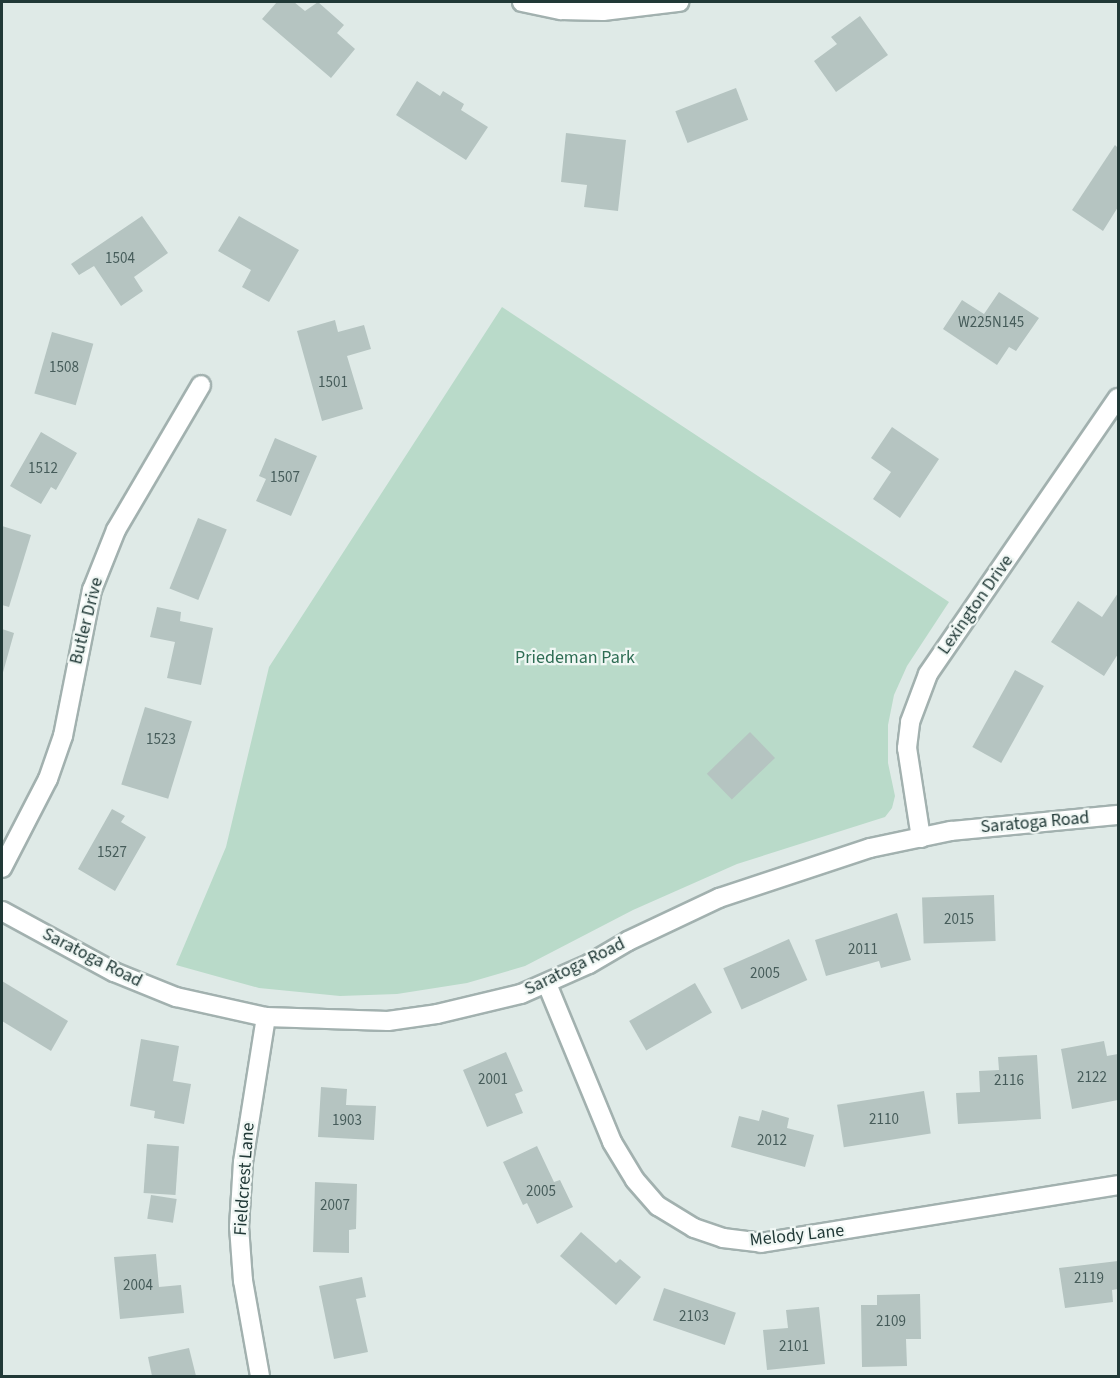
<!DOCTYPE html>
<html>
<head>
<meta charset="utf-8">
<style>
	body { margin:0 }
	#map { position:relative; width:1120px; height:1378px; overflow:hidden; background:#dfeae7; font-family:"Source Sans 3",sans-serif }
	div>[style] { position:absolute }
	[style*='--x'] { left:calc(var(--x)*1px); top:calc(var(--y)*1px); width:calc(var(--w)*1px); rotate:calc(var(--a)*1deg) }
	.green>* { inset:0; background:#b9dac9 }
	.building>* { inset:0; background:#b5c4c1; transform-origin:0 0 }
	.roads { filter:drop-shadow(2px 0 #a2b1af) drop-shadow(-2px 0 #a2b1af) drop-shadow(0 2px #a2b1af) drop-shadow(0 -2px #a2b1af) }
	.minor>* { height:18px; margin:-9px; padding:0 9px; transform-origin:9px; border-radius:9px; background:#fff }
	span { translate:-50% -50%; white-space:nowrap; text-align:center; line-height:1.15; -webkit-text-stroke:4.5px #f0f7f4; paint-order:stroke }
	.number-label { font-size:15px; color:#465c5a }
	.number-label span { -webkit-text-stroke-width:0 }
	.street-label { font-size:18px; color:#213937 }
	.park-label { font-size:18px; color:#2e6d54 }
	.frame { position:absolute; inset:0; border:3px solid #213937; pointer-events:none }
</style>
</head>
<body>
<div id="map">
	<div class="green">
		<i style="clip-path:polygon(502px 307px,949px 602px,907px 666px,894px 695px,888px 725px,888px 763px,895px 796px,892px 808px,885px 817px,737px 864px,633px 910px,525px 966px,467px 983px,397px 994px,340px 996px,259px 988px,176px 965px,226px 847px,269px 667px)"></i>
	</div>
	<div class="building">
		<i style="clip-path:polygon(277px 2px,294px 2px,305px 11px,318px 2px,344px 25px,337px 33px,355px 49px,331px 78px,262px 19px)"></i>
		<i style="clip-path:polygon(860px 16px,888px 55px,836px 92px,814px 61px,837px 44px,831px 37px)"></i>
		<i style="clip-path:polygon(417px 81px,440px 96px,443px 91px,464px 104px,461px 110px,488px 127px,466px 160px,396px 115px)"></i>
		<i style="left:736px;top:88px;width:34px;height:65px;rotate:69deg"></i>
		<i style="clip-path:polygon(566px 133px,626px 140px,618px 211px,584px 207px,587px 185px,561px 182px)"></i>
		<i style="clip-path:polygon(1115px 145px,1118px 148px,1118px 207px,1103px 231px,1072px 210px)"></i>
		<i style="clip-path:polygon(142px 216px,168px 253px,134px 277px,143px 291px,121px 306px,94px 266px,79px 275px,71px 264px)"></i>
		<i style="clip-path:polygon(239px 216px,299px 250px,269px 302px,242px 287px,251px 270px,218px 251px)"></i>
		<i style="clip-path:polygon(999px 292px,1039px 318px,1016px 351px,1009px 347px,997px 365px,943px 329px,962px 300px,984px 314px)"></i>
		<i style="clip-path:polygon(335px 320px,338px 332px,364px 325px,371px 349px,347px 356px,363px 409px,322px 421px,297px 331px)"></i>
		<i style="left:52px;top:332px;width:43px;height:64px;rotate:16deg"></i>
		<i style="clip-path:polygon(892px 427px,939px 459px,900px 518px,873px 499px,891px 472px,871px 458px)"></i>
		<i style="clip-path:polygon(41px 432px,77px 453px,56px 490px,51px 487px,41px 504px,10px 486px)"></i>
		<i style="clip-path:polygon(275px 438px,317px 456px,291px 516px,256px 501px,266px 479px,259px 476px)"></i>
		<i style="left:198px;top:518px;width:31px;height:76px;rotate:22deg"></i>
		<i style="clip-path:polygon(2px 526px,31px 535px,9px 607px,2px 605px)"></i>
		<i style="clip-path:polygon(1118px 593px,1118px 654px,1104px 676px,1051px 642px,1078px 601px,1102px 617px)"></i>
		<i style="clip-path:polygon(157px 607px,181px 612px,180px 621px,213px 628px,201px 685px,167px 678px,175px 642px,150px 637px)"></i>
		<i style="clip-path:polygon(2px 629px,14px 633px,2px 676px)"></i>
		<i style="left:1015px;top:670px;width:33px;height:88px;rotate:29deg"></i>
		<i style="left:145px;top:707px;width:49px;height:81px;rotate:17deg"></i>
		<i style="left:750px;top:732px;width:36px;height:60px;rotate:46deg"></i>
		<i style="clip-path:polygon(112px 809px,125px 816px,121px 822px,146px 837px,115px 891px,78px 869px)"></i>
		<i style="left:994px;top:895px;width:46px;height:72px;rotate:88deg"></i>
		<i style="clip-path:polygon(897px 913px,911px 960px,881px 968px,879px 961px,826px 976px,815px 940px)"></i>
		<i style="left:789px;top:939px;width:45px;height:72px;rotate:66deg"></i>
		<i style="clip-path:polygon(2px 981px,68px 1021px,51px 1051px,2px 1021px)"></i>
		<i style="left:695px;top:983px;width:34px;height:76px;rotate:60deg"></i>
		<i style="clip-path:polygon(141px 1039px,179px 1046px,173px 1081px,191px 1084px,184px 1124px,154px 1118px,155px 1111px,130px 1106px)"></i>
		<i style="clip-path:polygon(1104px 1041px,1107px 1056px,1118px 1054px,1118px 1100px,1072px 1109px,1061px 1049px)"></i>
		<i style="clip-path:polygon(506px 1052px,523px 1091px,515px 1094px,523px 1113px,487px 1127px,463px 1070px)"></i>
		<i style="clip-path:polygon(1037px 1055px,1041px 1119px,958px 1124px,956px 1093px,980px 1092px,979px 1071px,999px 1070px,998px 1057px)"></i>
		<i style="clip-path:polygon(321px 1087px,347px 1089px,346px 1105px,376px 1106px,374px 1140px,318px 1137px)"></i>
		<i style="left:924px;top:1091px;width:43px;height:88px;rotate:81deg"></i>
		<i style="clip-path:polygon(762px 1110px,789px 1118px,787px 1128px,814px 1135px,805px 1167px,731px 1147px,739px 1116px,759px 1121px)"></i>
		<i style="left:147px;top:1144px;width:32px;height:49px;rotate:4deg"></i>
		<i style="clip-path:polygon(537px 1146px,554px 1182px,560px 1180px,573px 1207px,537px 1224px,527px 1203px,523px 1205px,503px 1162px)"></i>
		<i style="clip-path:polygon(315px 1182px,357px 1184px,356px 1229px,349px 1230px,349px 1253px,313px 1252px)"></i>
		<i style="left:151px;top:1195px;width:26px;height:24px;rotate:9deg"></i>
		<i style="clip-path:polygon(581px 1232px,616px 1263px,620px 1259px,641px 1277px,616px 1305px,560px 1256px)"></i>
		<i style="clip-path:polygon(156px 1254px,159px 1287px,181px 1285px,184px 1313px,120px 1319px,114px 1257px)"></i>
		<i style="clip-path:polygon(1118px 1261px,1118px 1289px,1112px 1290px,1113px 1302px,1065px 1308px,1059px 1268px)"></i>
		<i style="clip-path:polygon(362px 1277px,366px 1297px,356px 1299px,368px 1352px,334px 1359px,319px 1286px)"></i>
		<i style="left:664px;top:1288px;width:76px;height:34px;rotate:19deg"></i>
		<i style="clip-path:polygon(920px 1294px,921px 1339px,906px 1339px,907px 1366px,862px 1367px,861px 1305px,877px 1305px,877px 1295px)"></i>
		<i style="clip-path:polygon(819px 1307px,825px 1364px,767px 1370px,763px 1330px,788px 1328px,786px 1310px)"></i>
		<i style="clip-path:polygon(189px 1348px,196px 1376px,152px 1376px,148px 1357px)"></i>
	</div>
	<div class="roads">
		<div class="minor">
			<i style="--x:522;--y:2;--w:40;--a:12"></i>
			<i style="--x:561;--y:10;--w:42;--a:1.4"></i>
			<i style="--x:603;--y:11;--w:77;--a:-6.8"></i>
			<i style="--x:921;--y:838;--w:91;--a:-98.8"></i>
			<i style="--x:907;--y:748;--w:26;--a:-83"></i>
			<i style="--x:910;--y:722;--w:51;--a:-69.4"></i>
			<i style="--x:928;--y:674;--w:335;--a:-55.5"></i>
			<i style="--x:2;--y:868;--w:100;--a:-62.7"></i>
			<i style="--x:48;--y:779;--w:46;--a:-70.8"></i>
			<i style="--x:63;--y:736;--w:149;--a:-78.8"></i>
			<i style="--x:92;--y:590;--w:65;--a:-68.2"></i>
			<i style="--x:116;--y:530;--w:168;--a:-59.6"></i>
			<i style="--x:2;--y:911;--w:128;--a:28.6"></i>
			<i style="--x:114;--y:972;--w:67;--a:22"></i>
			<i style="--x:176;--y:997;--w:92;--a:12.5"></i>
			<i style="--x:266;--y:1017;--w:122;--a:1.9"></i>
			<i style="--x:388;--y:1021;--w:49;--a:-8.1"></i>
			<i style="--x:437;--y:1014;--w:86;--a:-13.4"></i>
			<i style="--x:521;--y:994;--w:74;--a:-23.8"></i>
			<i style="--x:589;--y:964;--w:45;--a:-30.5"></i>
			<i style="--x:628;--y:941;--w:101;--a:-25.3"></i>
			<i style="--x:719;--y:898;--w:159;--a:-18.3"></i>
			<i style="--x:870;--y:848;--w:83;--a:-11.9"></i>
			<i style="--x:951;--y:831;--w:168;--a:-5.5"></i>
			<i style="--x:547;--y:984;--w:171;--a:67.6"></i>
			<i style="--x:612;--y:1142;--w:44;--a:58.8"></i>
			<i style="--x:635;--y:1180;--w:35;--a:49"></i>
			<i style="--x:658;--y:1206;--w:42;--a:31.4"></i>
			<i style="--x:694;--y:1228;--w:31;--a:19"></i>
			<i style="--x:723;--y:1238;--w:38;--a:7"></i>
			<i style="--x:761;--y:1243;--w:362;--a:-9.2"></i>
			<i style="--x:260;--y:1376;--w:97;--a:-100.1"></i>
			<i style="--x:243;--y:1281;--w:54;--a:-94.2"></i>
			<i style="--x:239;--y:1227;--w:65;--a:-86.5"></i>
			<i style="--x:243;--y:1162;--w:147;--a:-81"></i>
		</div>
	</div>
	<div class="number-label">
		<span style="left:120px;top:259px">1504</span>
		<span style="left:991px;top:323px">W225N145</span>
		<span style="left:64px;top:368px">1508</span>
		<span style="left:333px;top:383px">1501</span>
		<span style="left:43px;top:469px">1512</span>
		<span style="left:285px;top:478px">1507</span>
		<span style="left:161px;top:740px">1523</span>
		<span style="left:112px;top:853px">1527</span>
		<span style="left:959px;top:920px">2015</span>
		<span style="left:863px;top:950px">2011</span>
		<span style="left:765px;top:974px">2005</span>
		<span style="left:1092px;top:1078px">2122</span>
		<span style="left:493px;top:1080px">2001</span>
		<span style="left:1009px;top:1081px">2116</span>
		<span style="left:884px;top:1120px">2110</span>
		<span style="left:347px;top:1121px">1903</span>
		<span style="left:772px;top:1141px">2012</span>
		<span style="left:541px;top:1192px">2005</span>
		<span style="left:335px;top:1206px">2007</span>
		<span style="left:1089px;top:1279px">2119</span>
		<span style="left:138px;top:1286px">2004</span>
		<span style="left:694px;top:1317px">2103</span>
		<span style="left:891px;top:1322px">2109</span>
		<span style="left:794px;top:1347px">2101</span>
	</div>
	<div class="street-label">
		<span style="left:976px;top:605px;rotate:-55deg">Lexington Drive</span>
		<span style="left:87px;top:621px;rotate:-76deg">Butler Drive</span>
		<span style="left:1035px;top:823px;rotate:-5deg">Saratoga Road</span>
		<span style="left:92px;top:958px;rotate:27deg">Saratoga Road</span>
		<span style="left:575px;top:967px;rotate:-26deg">Saratoga Road</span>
		<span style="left:245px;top:1179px;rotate:-86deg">Fieldcrest Lane</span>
		<span style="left:797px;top:1236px;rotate:-6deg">Melody Lane</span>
	</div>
	<div class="park-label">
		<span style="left:575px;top:658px">Priedeman Park</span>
	</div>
	<div class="frame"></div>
</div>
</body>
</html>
